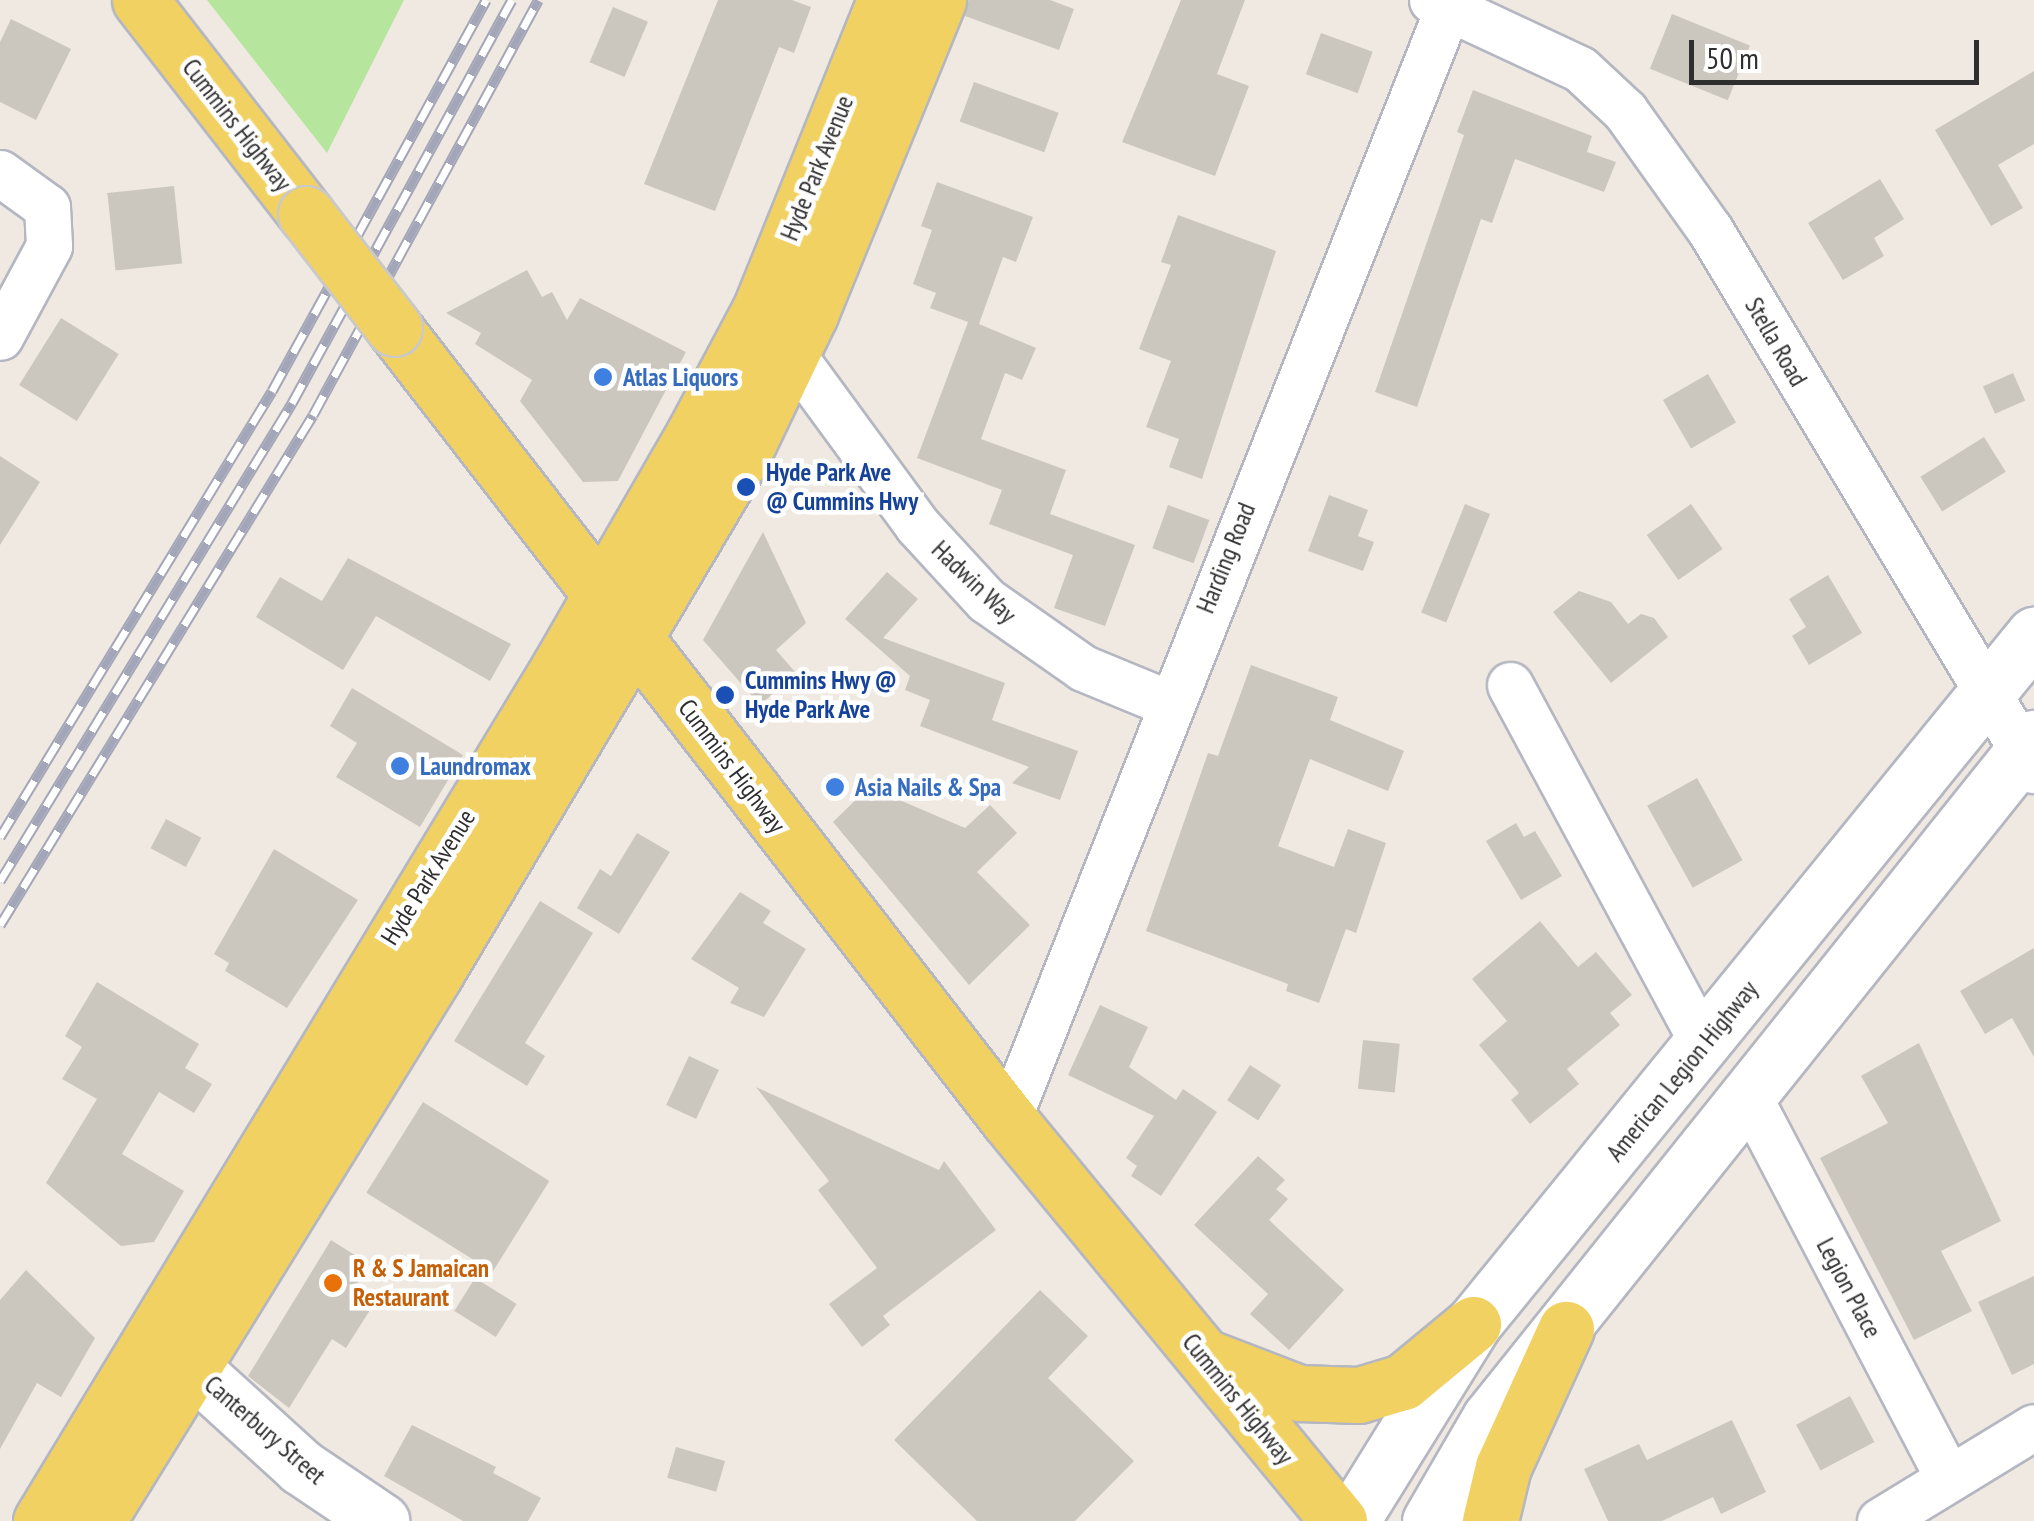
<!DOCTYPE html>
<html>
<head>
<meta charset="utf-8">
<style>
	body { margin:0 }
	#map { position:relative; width:2034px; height:1521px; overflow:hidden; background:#efe9e1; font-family:"PT Sans Narrow",sans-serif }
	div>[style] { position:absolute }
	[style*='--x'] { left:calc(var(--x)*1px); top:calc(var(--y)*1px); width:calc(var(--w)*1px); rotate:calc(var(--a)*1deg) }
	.green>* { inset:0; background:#b6e59e }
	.building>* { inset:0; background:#cbc7bf; transform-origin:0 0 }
	.roads { filter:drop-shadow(2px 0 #b4b7c1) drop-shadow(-2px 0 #b4b7c1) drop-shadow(0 2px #b4b7c1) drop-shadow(0 -2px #b4b7c1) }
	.minor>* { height:45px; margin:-22.5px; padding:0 22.5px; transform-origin:22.5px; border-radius:22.5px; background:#fff }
	.tertiary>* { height:55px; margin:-27.5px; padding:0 27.5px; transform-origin:27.5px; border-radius:27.5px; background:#fff }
	.secondary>* { height:55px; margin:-27.5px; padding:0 27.5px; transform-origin:27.5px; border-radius:27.5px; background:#fff }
	.primary>* { height:55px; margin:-27.5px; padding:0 27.5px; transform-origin:27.5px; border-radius:27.5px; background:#f2d163 }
	.rail>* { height:11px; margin-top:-5.5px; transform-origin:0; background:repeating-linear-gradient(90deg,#fff 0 22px,#a3a6b8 0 44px); box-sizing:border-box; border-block:2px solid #a3a6b8 }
	.bridges { filter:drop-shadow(2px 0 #c9c9c9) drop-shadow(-2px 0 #c9c9c9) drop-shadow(0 2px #c9c9c9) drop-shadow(0 -2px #c9c9c9) }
	.primary-bridge>* { height:55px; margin:-27.5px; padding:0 27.5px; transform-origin:27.5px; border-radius:27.5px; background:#f2d163 }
	.dots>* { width:28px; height:28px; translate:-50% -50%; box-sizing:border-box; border:5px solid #fff; border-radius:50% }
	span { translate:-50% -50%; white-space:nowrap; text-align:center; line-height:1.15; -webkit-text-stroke:9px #fff; paint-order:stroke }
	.street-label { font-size:25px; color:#2e2e2e }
	.shop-label { font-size:25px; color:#366cbe; font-weight:700 }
	.left { translate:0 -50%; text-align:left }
	.transit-label { font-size:25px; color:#164399; font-weight:700 }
	.food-label { font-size:25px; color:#c56008; font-weight:700 }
	.scale { position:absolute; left:1689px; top:40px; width:290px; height:45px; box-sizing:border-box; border:5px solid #2e2e2e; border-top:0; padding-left:12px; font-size:30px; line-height:35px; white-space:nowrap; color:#2e2e2e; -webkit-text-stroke:8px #fff; paint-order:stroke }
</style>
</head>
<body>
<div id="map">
	<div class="green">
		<i style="clip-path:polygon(207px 0,404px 0,327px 153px)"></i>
	</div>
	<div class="building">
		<i style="clip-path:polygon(718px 0,792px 0,811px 7px,794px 53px,779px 47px,715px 211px,644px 184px)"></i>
		<i style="clip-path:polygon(969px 0,1050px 0,1074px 9px,1059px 50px,965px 16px)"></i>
		<i style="clip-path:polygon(1181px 0,1245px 0,1217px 74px,1249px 86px,1215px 176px,1122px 142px)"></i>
		<i style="left:613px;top:7px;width:38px;height:60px;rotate:23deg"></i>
		<i style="left:1672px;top:14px;width:84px;height:59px;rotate:22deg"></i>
		<i style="clip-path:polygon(11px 19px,71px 49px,36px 120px,0 102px,0 42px)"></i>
		<i style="left:1321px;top:33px;width:55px;height:44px;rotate:20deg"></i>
		<i style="clip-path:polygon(2034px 71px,2034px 144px,1998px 165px,2023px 208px,1991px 226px,1935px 130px)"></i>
		<i style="left:974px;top:82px;width:90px;height:42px;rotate:20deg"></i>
		<i style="clip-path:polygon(1473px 90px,1592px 136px,1587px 152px,1616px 162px,1604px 192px,1515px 159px,1492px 223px,1481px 219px,1417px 407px,1375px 392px,1464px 135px,1457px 132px)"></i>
		<i style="clip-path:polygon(1880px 179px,1904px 219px,1874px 238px,1884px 256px,1843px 280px,1808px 223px)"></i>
		<i style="clip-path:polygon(937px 182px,1033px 217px,1016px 262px,1003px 257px,979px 324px,1036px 348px,1022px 380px,1005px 373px,981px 439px,1066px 470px,1050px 514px,1135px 545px,1105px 626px,1054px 608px,1073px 555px,989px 524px,1002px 490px,917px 458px,968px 322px,930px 308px,936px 293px,913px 284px,932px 230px,921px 226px)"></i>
		<i style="left:174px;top:186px;width:78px;height:67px;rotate:84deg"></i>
		<i style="clip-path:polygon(1178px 215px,1276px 251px,1202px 479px,1169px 467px,1179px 439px,1146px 427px,1171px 361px,1139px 349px,1171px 265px,1161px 262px)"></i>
		<i style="clip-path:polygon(527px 270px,542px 297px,552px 292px,567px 320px,580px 298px,686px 352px,618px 481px,583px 482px,520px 401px,532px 380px,475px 344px,481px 333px,446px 313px)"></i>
		<i style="left:61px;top:318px;width:68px;height:79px;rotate:32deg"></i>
		<i style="left:2013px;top:373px;width:30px;height:33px;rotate:66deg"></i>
		<i style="left:1708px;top:374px;width:56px;height:52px;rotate:60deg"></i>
		<i style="left:1984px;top:437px;width:41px;height:75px;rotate:58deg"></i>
		<i style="clip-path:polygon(0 456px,40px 482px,0 545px)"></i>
		<i style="clip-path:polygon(1329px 495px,1368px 510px,1358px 536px,1374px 542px,1363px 571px,1308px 551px)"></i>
		<i style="left:1465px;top:504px;width:27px;height:117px;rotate:22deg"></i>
		<i style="left:1691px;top:504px;width:55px;height:54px;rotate:55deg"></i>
		<i style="left:1168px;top:505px;width:44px;height:46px;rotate:20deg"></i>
		<i style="clip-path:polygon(763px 532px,806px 623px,776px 650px,796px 673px,760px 705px,703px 640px)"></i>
		<i style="clip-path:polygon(348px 558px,511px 644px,490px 681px,376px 616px,343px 670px,256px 617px,280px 577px,322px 601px)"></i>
		<i style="clip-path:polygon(887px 572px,918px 599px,883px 638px,1005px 683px,992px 720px,1078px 751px,1060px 800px,1012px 783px,1029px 767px,920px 726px,930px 700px,905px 690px,910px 676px,845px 619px)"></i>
		<i style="clip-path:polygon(1828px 575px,1862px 633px,1809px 665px,1792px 636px,1806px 627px,1789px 599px)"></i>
		<i style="clip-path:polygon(1579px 591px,1611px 602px,1628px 624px,1641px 614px,1654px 618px,1668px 637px,1611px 683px,1553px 612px)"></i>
		<i style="clip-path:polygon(1251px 665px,1338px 697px,1330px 720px,1404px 751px,1388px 791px,1310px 759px,1278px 846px,1334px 867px,1348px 829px,1386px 843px,1356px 933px,1346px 929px,1319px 1003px,1286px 991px,1288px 984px,1146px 931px,1208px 753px,1218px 756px)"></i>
		<i style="clip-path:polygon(352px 688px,463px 755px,420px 827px,336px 777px,357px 743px,330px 726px)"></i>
		<i style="left:1697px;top:778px;width:94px;height:57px;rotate:61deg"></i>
		<i style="clip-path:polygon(869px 787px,965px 828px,990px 805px,1017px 833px,977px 872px,1030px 925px,969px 985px,833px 822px)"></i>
		<i style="left:166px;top:819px;width:40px;height:33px;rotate:28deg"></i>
		<i style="clip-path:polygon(1516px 823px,1524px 837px,1535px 831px,1562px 876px,1521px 900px,1486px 841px)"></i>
		<i style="clip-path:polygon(637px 833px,670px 852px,619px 934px,577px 908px,600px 869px,611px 876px)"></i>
		<i style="clip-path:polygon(274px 849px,358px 900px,287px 1008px,225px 971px,229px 963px,214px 954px)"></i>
		<i style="clip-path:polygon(740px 892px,771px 911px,763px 923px,806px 949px,764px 1017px,730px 1003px,739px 988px,691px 959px)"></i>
		<i style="clip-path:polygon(540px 901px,593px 933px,525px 1043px,545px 1056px,527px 1086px,454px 1041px)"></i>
		<i style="clip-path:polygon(1540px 921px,1578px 967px,1596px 952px,1632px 995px,1610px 1013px,1620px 1025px,1567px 1069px,1579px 1084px,1530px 1124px,1511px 1100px,1519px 1093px,1479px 1045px,1507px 1021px,1472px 979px)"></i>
		<i style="clip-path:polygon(2034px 948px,2034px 1057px,2012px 1018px,1985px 1034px,1960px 991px)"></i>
		<i style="clip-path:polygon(97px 982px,199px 1044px,185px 1068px,212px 1084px,194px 1113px,159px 1092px,122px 1154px,184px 1191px,154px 1242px,121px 1246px,46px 1183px,97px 1099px,62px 1079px,82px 1047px,65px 1036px)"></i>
		<i style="clip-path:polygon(1100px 1005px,1148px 1027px,1129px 1067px,1176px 1100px,1183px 1089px,1217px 1112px,1161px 1196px,1131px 1176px,1137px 1166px,1126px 1158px,1154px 1116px,1068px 1075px)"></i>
		<i style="left:1363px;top:1040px;width:37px;height:49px;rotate:6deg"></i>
		<i style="clip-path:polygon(1919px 1043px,2001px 1221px,1941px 1251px,1972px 1311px,1914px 1340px,1820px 1158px,1888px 1123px,1861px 1076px)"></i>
		<i style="left:689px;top:1056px;width:33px;height:54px;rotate:25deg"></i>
		<i style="left:1250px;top:1065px;width:37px;height:42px;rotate:33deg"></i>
		<i style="clip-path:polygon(756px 1087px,939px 1170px,944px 1161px,996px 1230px,883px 1316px,890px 1325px,862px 1347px,829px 1304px,877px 1268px,818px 1190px,829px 1181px)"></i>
		<i style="left:423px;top:1102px;width:149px;height:107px;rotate:32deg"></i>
		<i style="clip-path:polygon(1258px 1156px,1285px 1180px,1276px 1189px,1288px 1199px,1269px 1220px,1344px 1290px,1289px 1350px,1250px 1314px,1268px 1294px,1194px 1225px)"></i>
		<i style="clip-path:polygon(331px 1240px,369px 1264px,349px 1297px,370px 1310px,346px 1348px,332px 1339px,289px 1408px,248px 1376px)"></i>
		<i style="clip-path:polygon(26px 1270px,95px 1338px,61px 1397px,37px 1383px,0 1449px,0 1300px)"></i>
		<i style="clip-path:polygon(2034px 1276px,2034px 1364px,2012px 1375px,1978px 1302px)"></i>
		<i style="left:475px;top:1278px;width:49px;height:39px;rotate:32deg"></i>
		<i style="clip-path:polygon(1040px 1290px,1088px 1336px,1048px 1378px,1134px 1461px,1075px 1521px,977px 1521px,894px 1440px)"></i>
		<i style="left:1850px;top:1396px;width:52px;height:61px;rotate:62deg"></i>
		<i style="clip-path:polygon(1732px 1420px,1766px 1492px,1721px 1514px,1713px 1497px,1662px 1521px,1608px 1521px,1584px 1469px,1639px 1444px,1647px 1460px)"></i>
		<i style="clip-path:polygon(412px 1425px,496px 1467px,493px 1473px,541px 1498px,528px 1521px,463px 1521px,384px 1476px)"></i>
		<i style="left:676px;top:1447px;width:51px;height:32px;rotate:16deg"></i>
	</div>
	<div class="roads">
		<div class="minor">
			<i style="--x:1432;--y:0;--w:163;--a:25"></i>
			<i style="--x:1580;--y:69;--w:62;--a:43"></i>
			<i style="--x:1625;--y:111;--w:146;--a:54.5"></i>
			<i style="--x:1710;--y:230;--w:630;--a:59.04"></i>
			<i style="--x:0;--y:173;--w:58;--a:35.9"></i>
			<i style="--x:47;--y:207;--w:39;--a:87"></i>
			<i style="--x:49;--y:246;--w:103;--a:118.3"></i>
			<i style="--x:792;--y:354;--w:212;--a:53.8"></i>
			<i style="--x:917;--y:525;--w:102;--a:47.4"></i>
			<i style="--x:986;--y:600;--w:118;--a:35"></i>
			<i style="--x:1083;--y:668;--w:92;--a:22.4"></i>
			<i style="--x:1510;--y:685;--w:410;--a:61.7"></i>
			<i style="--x:1749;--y:1097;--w:430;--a:62.4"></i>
			<i style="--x:1008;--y:1119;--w:1203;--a:-68.4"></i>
			<i style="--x:1880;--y:1521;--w:180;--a:-31.4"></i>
		</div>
		<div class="tertiary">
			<i style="--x:156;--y:1335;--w:196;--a:42.3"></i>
			<i style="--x:301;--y:1467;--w:97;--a:34"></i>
		</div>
		<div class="secondary">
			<i style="--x:1351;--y:1521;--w:232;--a:-58.2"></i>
			<i style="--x:1473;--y:1324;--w:889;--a:-50.85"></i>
			<i style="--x:1430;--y:1521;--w:119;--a:-59.8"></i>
			<i style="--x:1490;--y:1418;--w:871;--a:-51.34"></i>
		</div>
		<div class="primary">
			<i style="--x:140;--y:0;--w:271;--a:52.2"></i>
			<i style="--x:394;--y:328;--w:1001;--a:52.18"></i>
			<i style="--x:1008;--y:1119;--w:521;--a:50.53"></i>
			<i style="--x:1205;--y:1357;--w:101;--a:21"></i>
			<i style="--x:1299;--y:1393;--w:60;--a:1.9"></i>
			<i style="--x:1359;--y:1395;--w:46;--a:-16.5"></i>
			<i style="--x:1403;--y:1382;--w:91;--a:-39.6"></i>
			<i style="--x:41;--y:1521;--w:1000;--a:-58.74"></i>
			<i style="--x:560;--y:666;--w:270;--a:-60"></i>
			<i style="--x:695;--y:432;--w:138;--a:-62"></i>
			<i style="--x:760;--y:310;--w:334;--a:-68"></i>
			<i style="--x:97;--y:1521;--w:643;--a:-58.29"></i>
			<i style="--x:435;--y:974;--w:600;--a:-59.33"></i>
			<i style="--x:741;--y:458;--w:160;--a:-64.4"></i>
			<i style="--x:810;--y:314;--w:339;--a:-67.8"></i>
			<i style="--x:1490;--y:1521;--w:56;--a:-76.5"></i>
			<i style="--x:1503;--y:1467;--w:152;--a:-65.5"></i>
		</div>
	</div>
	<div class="rail">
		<i style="--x:0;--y:837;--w:522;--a:-58.62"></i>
		<i style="--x:272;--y:391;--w:446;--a:-61.3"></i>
		<i style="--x:0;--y:881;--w:560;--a:-58.58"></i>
		<i style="--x:292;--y:403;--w:459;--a:-61.4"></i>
		<i style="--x:0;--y:925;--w:598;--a:-58.46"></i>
		<i style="--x:313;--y:415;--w:472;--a:-61.5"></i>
	</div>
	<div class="bridges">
		<div class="primary-bridge">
			<i style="--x:306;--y:214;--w:144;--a:52.3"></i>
		</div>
	</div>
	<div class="dots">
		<i style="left:603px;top:377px;background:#3f7fe0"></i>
		<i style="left:746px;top:487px;background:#1a4fb4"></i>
		<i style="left:725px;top:695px;background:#1a4fb4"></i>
		<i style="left:400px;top:766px;background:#3f7fe0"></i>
		<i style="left:835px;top:787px;background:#3f7fe0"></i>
		<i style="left:333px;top:1283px;background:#e8710a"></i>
	</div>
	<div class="street-label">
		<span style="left:237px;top:125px;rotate:52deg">Cummins Highway</span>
		<span style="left:817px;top:168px;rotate:-68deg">Hyde Park Avenue</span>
		<span style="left:1776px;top:342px;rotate:60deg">Stella Road</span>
		<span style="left:1226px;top:558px;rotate:-68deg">Harding Road</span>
		<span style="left:974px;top:582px;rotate:44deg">Hadwin Way</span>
		<span style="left:732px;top:766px;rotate:53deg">Cummins Highway</span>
		<span style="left:428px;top:877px;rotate:-58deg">Hyde Park Avenue</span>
		<span style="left:1682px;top:1071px;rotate:-51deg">American Legion Highway</span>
		<span style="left:1849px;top:1288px;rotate:62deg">Legion Place</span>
		<span style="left:1238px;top:1399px;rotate:51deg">Cummins Highway</span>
		<span style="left:265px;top:1430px;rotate:41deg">Canterbury Street</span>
	</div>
	<div class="shop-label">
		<span class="left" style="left:623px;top:377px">Atlas Liquors</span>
		<span class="left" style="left:420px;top:766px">Laundromax</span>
		<span class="left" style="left:855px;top:787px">Asia Nails &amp; Spa</span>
	</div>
	<div class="transit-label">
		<span class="left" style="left:766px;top:487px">Hyde Park Ave<br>@ Cummins Hwy</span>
		<span class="left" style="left:745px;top:695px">Cummins Hwy @<br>Hyde Park Ave</span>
	</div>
	<div class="food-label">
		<span class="left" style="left:353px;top:1283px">R &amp; S Jamaican<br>Restaurant</span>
	</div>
	<div class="scale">50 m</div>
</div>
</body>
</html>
